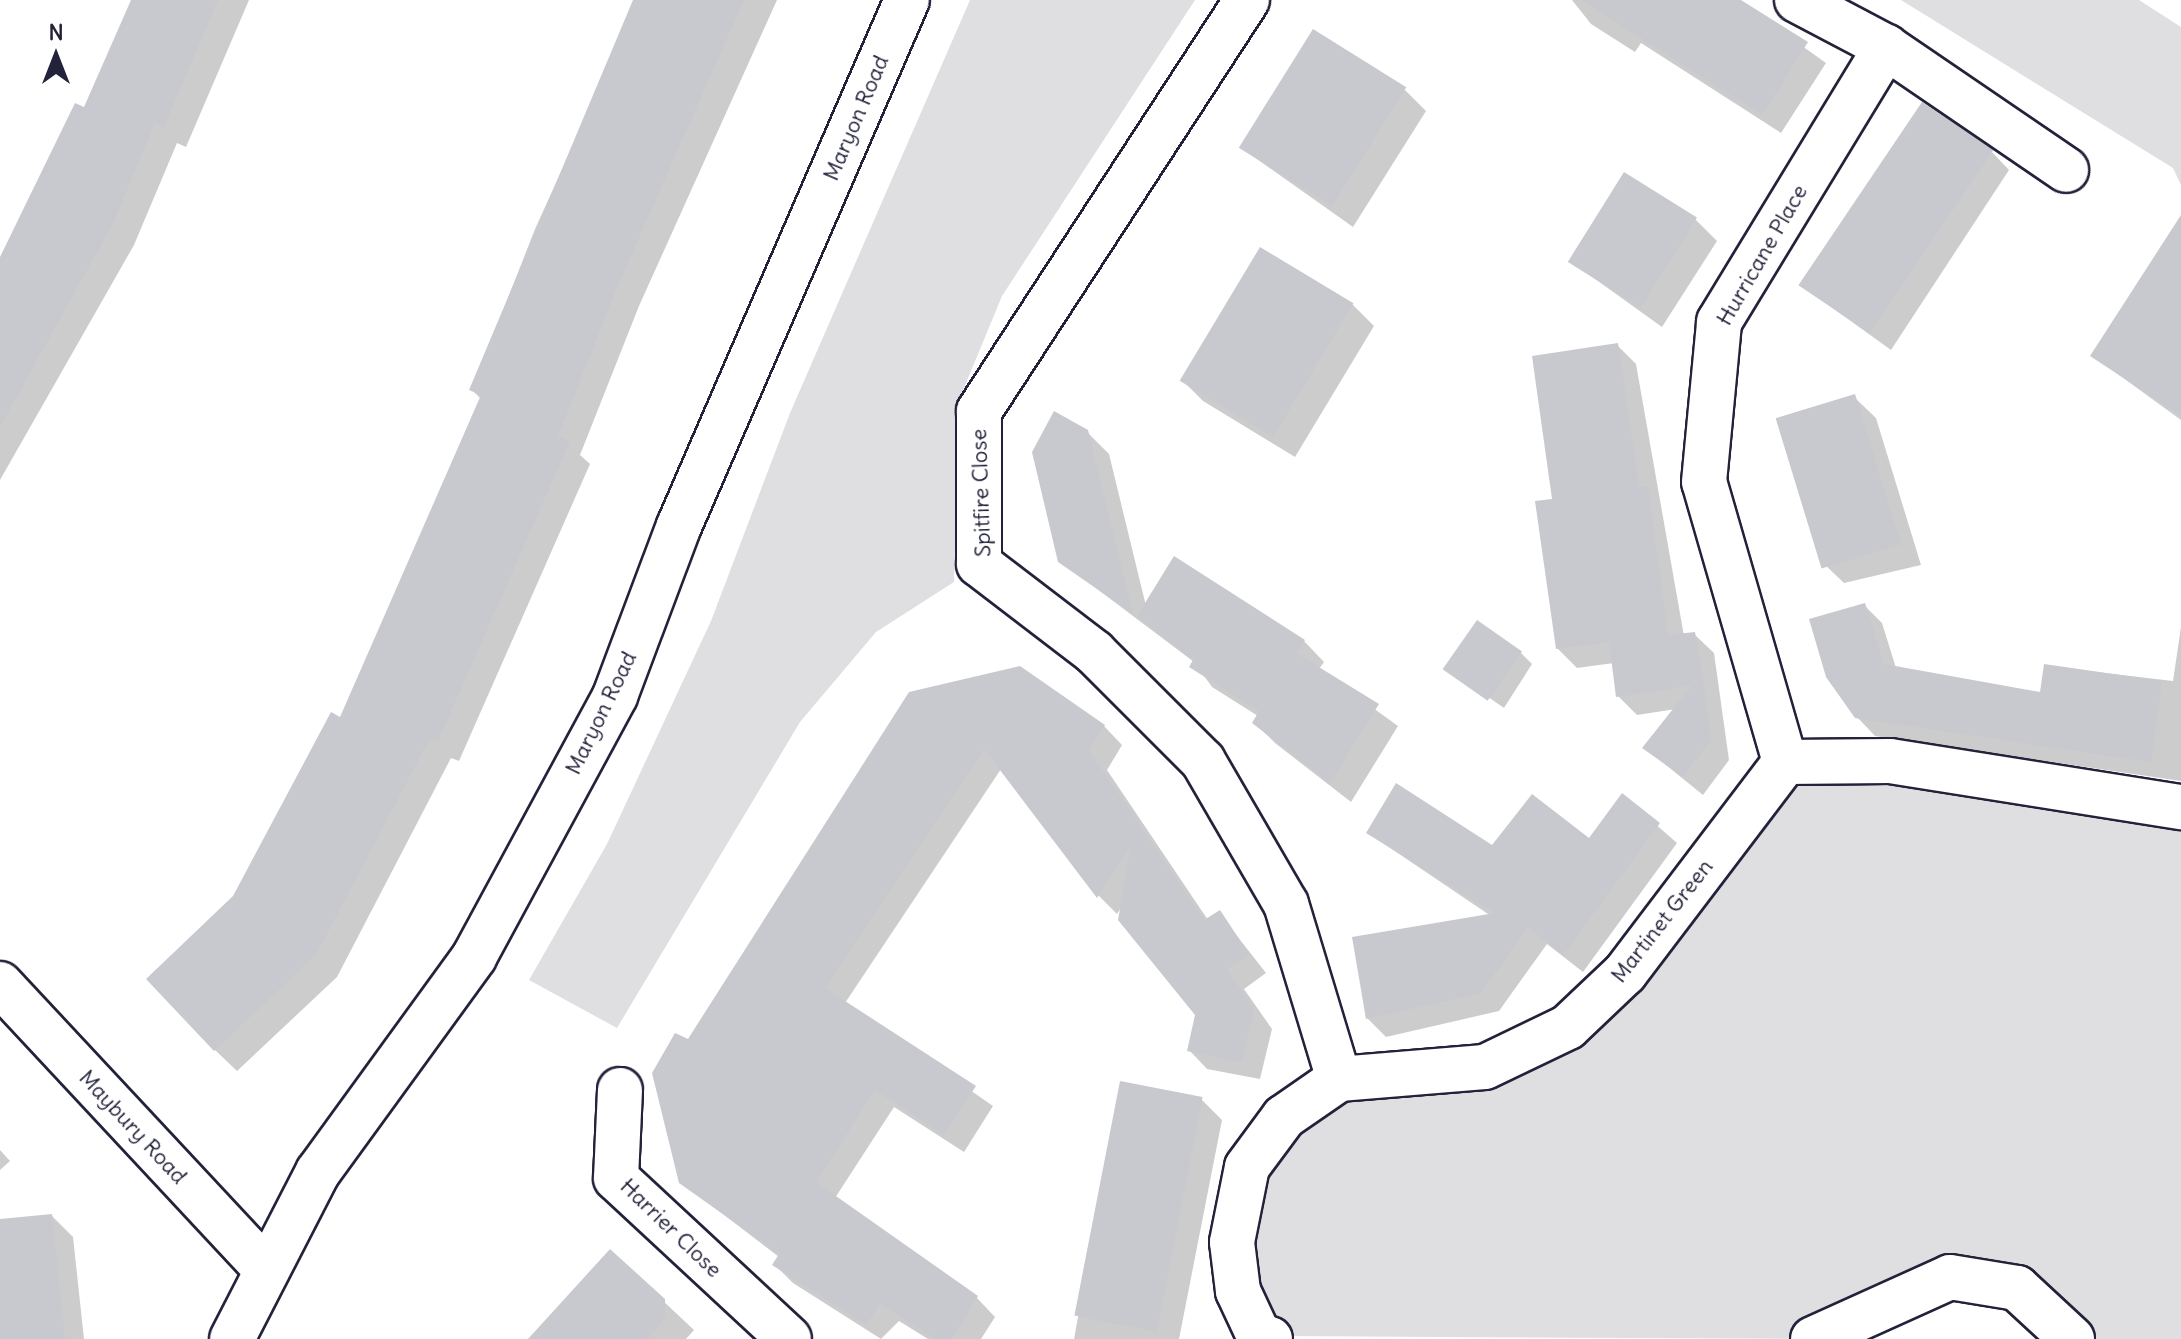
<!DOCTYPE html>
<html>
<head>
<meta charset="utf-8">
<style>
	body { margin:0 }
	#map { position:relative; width:2181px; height:1339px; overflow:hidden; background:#fff; font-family:Delius,sans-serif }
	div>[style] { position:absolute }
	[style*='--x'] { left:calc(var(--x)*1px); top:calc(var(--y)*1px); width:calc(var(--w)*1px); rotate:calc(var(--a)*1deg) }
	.green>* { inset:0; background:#dfdfe2 }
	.shadow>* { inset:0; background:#0003 }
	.building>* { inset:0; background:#c8c8cf; transform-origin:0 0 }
	.roads { filter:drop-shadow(2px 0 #22223b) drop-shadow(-2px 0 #22223b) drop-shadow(0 2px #22223b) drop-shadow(0 -2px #22223b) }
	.street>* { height:44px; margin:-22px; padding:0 22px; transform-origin:22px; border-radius:22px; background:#fff }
	.secondary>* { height:44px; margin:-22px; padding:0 22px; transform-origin:22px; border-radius:22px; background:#fff }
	span { translate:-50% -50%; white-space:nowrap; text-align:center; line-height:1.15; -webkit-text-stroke:6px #fff; paint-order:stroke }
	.street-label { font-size:22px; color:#22223b }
	.north { position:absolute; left:16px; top:16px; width:80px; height:80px; -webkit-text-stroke:6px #fff; paint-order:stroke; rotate:0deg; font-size:22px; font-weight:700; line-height:32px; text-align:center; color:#22223b }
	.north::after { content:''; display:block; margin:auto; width:28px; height:36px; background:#22223b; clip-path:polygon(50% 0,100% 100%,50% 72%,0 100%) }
</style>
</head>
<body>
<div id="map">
	<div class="green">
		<i style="clip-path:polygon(970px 0,1195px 0,1002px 296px,959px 400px,954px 582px,876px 632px,800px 722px,617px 1028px,529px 980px,607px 844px,711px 621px,790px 413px)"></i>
		<i style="clip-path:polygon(1901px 0,2139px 0,2181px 27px,2181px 185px,2173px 168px)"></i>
		<i style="clip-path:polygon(1785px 762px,2181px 807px,2181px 1339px,2072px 1339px,1950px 1277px,1813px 1339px,1259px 1336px,1247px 1167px,1284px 1117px,1568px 1027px)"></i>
	</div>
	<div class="shadow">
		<i style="clip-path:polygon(132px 0,249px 0,186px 147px,177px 143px,134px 245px,0 480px,0 261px,85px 110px)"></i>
		<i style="clip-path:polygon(639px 0,777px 0,639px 306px,580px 455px,590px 464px,459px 761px,451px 758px,337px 977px,237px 1071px,215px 1050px,235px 898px,341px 719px,481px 399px,472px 390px,535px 229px)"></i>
		<i style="clip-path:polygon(1738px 0,1826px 63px,1781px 133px,1641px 43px,1635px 52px,1591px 24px,1572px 0)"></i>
		<i style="clip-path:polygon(1405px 90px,1426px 111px,1353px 227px,1240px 147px)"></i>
		<i style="clip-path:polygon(1992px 152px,2009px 170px,1891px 350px,1802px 286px)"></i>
		<i style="clip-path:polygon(1695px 219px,1717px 241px,1662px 327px,1570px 261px)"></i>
		<i style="clip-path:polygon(1261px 250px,1352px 304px,1374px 326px,1295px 457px,1203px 401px,1182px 380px)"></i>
		<i style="clip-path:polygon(2181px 286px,2181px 420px,2093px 356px)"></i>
		<i style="clip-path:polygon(1617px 345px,1636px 364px,1684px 636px,1694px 634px,1714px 653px,1729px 760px,1703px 795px,1645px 748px,1676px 709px,1637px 715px,1618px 696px,1614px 663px,1577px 668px,1558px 649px,1555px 501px)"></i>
		<i style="clip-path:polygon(1854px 397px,1876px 418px,1921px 565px,1844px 583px,1822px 562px)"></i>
		<i style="clip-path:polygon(1087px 432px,1109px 454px,1146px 606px,1304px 641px,1324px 662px,1319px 669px,1398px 726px,1351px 802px,1275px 743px,1254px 722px,1258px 716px,1212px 687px,1194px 662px,1060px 561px)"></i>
		<i style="clip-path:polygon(1864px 605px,1882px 623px,1896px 668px,2042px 694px,2045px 666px,2173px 681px,2181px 627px,2181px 781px,1875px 736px,1857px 717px)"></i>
		<i style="clip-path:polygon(1521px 653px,1532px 664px,1504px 708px,1449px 670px)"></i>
		<i style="clip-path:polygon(911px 694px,1104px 726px,1122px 745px,1107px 770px,1208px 920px,1219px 913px,1266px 973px,1244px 989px,1272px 1029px,1260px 1079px,1207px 1069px,1189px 1050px,1197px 1015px,1122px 906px,1117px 914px,1099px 896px,1001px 769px,845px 1003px,993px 1106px,964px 1152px,894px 1107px,835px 1198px,977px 1298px,995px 1317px,981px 1339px,928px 1339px,899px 1321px,881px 1339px,793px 1283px,775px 1265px,779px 1257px,681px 1182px,689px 1042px)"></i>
		<i style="clip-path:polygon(1622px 795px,1677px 843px,1583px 972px,1547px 944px,1499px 1011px,1386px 1037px,1367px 1018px,1491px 916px,1368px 833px,1492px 848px,1589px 841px)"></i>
		<i style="clip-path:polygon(1121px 1083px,1201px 1099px,1222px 1120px,1179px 1339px,1074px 1339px)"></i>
		<i style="clip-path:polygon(0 1150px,10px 1161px,0 1170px)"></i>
		<i style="clip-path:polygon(52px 1216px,73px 1237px,84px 1339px,0 1339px,0 1221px)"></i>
		<i style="clip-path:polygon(610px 1251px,694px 1330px,686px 1339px,531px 1339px)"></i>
	</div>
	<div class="building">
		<i style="clip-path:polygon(131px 0,218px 0,164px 127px,155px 123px,113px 223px,0 427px,0 257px,75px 103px,84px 107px)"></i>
		<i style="clip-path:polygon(633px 0,744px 0,618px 285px,558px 436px,570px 441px,438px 741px,430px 738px,316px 955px,214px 1051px,146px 979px,233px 896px,331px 712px,340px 717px,481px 395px,469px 390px)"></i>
		<i style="clip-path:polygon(1581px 0,1741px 0,1808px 42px,1762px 115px)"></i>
		<i style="left:1313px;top:29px;width:110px;height:140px;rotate:32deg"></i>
		<i style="left:1922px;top:102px;width:86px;height:221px;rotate:34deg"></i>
		<i style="left:1624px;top:172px;width:86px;height:106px;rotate:32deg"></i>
		<i style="clip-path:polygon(2181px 215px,2181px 416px,2090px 356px)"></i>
		<i style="left:1260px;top:247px;width:109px;height:156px;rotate:31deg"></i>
		<i style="clip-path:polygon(1618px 343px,1639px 487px,1648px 486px,1668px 635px,1695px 632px,1702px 673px,1711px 740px,1683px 777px,1642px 748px,1692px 685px,1616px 697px,1609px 642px,1556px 649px,1535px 501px,1552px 499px,1532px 356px)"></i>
		<i style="left:1855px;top:394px;width:157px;height:83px;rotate:73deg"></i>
		<i style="clip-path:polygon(1054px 411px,1088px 430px,1133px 614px,1058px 562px,1032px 452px)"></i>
		<i style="clip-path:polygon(1174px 556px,1305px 640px,1296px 653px,1379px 704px,1330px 783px,1252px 723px,1259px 711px,1189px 667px,1193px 660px,1137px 616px)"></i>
		<i style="clip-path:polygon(1865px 603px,1884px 664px,2040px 692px,2044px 664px,2162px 681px,2151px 762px,1855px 718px,1826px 677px,1809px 619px)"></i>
		<i style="left:1477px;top:620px;width:55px;height:60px;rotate:35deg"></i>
		<i style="clip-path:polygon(1020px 666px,1105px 725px,1089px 750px,1204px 920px,1220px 910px,1249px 954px,1227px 969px,1254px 1009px,1242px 1062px,1187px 1051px,1195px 1015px,1118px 920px,1131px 845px,1097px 898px,984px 749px,825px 988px,976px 1086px,944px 1135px,875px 1090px,816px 1182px,978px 1296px,951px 1339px,936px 1339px,880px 1304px,866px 1325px,772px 1265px,779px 1254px,679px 1183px,652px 1073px,675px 1033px,688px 1039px,909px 692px)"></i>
		<i style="clip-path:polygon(1396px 783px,1492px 845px,1532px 794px,1589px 838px,1622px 793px,1660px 823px,1563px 955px,1528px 927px,1481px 993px,1366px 1019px,1352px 937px,1495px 913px,1366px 833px)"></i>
		<i style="left:1120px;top:1081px;width:84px;height:239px;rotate:11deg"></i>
		<i style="clip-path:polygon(52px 1214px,65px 1339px,0 1339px,0 1219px)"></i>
		<i style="clip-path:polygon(610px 1249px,665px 1299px,665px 1319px,647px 1339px,528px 1339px)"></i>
	</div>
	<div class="roads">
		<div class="street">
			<i style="--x:1247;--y:0;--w:491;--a:123.1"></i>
			<i style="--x:979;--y:411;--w:153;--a:90"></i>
			<i style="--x:979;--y:564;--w:145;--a:37.4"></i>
			<i style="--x:1094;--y:652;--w:154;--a:45"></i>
			<i style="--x:1203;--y:761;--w:165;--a:59.9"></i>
			<i style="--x:1286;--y:904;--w:183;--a:73.2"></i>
			<i style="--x:1797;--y:0;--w:101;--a:27.8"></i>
			<i style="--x:1886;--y:47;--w:218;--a:34.3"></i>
			<i style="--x:1785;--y:762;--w:291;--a:-106.1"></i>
			<i style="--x:1704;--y:482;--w:161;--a:-84.6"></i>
			<i style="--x:1719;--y:322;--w:322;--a:-58.7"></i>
			<i style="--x:0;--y:984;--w:391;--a:47"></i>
			<i style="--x:620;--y:1090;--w:88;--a:92.6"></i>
			<i style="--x:616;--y:1178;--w:236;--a:42.9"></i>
			<i style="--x:1270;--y:1339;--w:11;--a:-165"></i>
			<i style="--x:1259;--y:1336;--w:50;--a:-115"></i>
			<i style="--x:1238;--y:1291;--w:49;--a:-97"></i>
			<i style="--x:1232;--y:1242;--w:76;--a:-78.7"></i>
			<i style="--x:1247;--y:1167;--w:62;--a:-53.5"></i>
			<i style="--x:1284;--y:1117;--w:67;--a:-34.6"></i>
			<i style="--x:1339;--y:1079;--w:146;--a:-4.7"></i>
			<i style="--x:1485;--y:1067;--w:92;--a:-25.7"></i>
			<i style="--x:1568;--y:1027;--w:79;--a:-43.5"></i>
			<i style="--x:1625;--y:973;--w:265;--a:-52.8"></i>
			<i style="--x:1785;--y:762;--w:105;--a:-0.5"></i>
			<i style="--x:1890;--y:761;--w:295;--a:9"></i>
			<i style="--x:1813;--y:1339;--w:150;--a:-24.3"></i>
			<i style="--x:1950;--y:1277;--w:68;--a:9.3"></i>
			<i style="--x:2017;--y:1288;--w:75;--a:42.8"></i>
		</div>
		<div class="secondary">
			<i style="--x:232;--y:1339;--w:188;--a:-62.8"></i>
			<i style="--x:318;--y:1172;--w:266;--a:-54"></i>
			<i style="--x:474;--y:957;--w:297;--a:-61.6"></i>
			<i style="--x:615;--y:696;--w:182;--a:-69.4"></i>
			<i style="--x:679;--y:526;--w:573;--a:-66.57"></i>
		</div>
	</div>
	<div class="street-label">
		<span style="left:856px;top:118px;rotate:-67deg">Maryon Road</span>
		<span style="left:1762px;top:255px;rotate:-60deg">Hurricane Place</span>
		<span style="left:981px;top:493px;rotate:-92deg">Spitfire Close</span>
		<span style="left:601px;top:713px;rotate:-64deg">Maryon Road</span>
		<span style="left:1662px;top:921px;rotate:-52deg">Martinet Green</span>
		<span style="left:133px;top:1127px;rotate:47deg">Maybury Road</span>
		<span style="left:671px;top:1228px;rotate:44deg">Harrier Close</span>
	</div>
	<div class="north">N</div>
</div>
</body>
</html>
